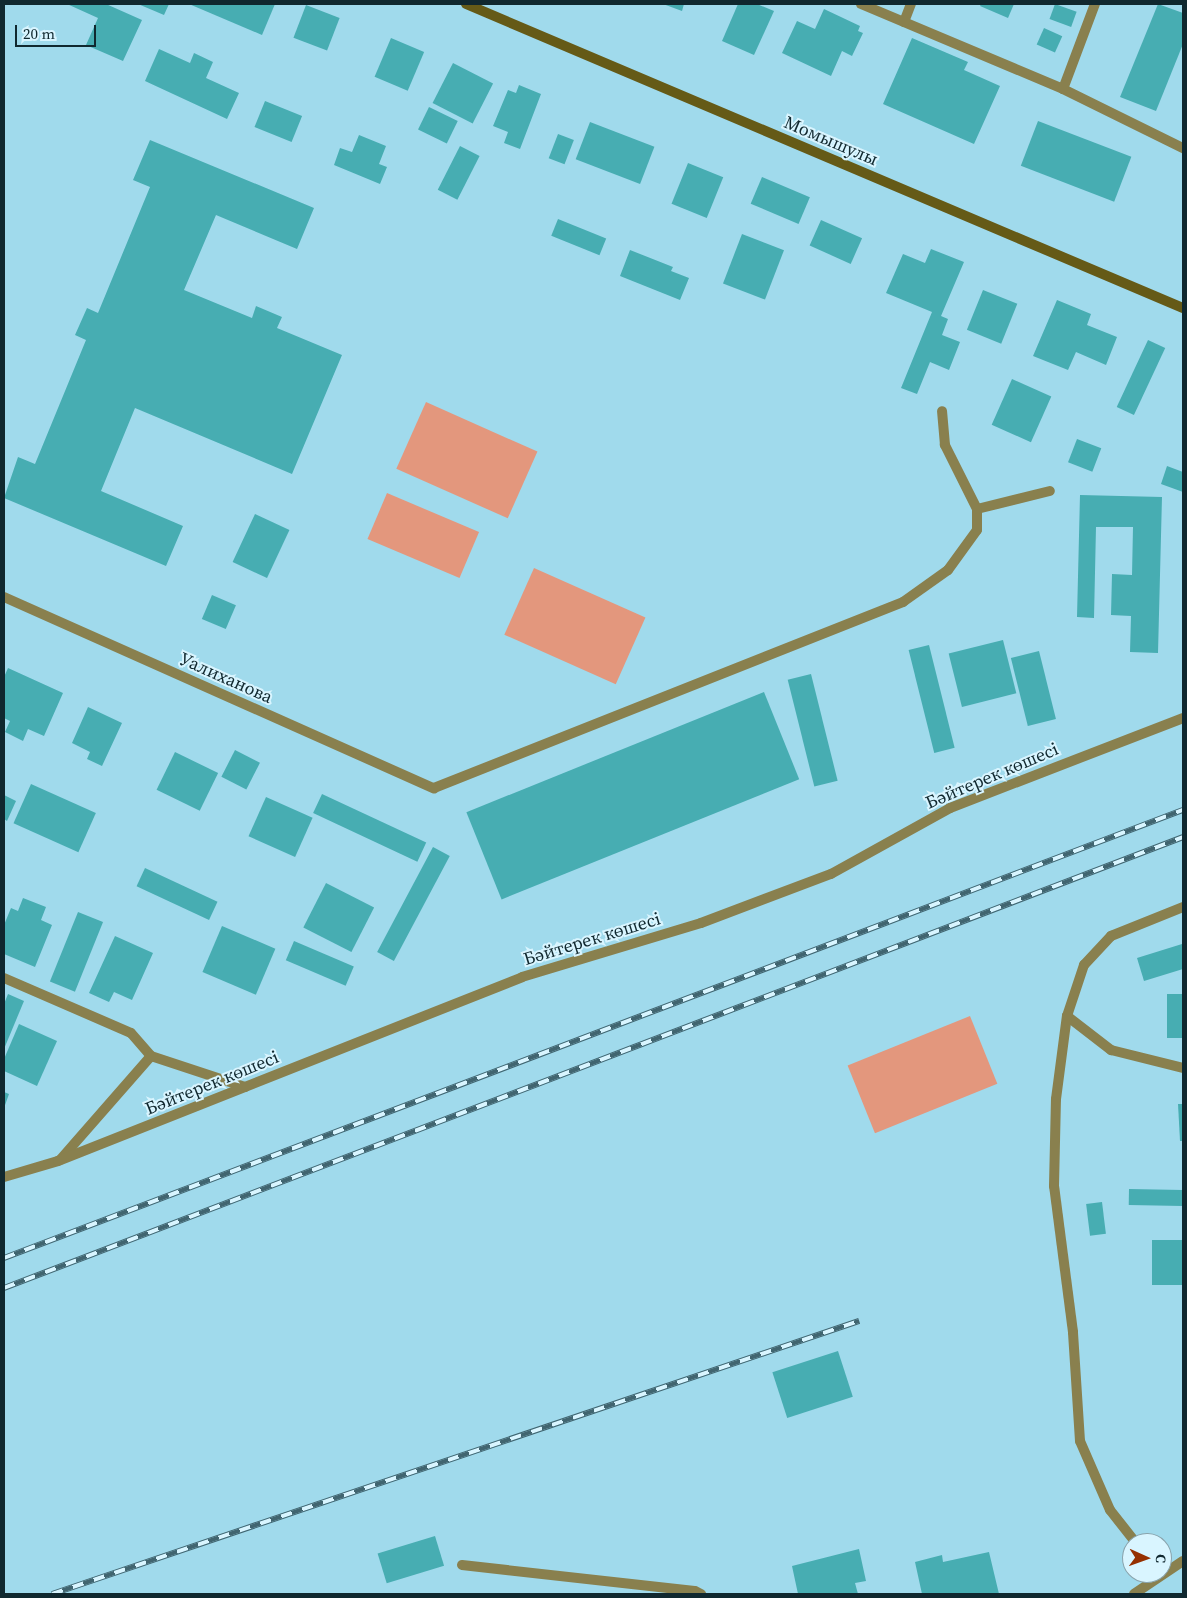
<!DOCTYPE html>
<html>
<head>
<meta charset="utf-8">
<style>
	body { margin:0 }
	#map { position:relative; width:1187px; height:1598px; overflow:hidden; background:#a0daec; font-family:"Source Serif 4",serif }
	div>[style] { position:absolute }
	[style*='--x'] { left:calc(var(--x)*1px); top:calc(var(--y)*1px); width:calc(var(--w)*1px); rotate:calc(var(--a)*1deg) }
	.green>* { inset:0; background:#e3977d; transform-origin:0 0 }
	.building>* { inset:0; background:#47adb2; transform-origin:0 0 }
	.service>* { height:10px; margin:-5px; padding:0 5px; transform-origin:5px; border-radius:5px; background:#89804e }
	.minor>* { height:10px; margin:-5px; padding:0 5px; transform-origin:5px; border-radius:5px; background:#89804e }
	.secondary>* { height:10px; margin:-5px; padding:0 5px; transform-origin:5px; border-radius:5px; background:#655a17 }
	.rail>* { height:5.5px; margin-top:-2.75px; transform-origin:0; background:repeating-linear-gradient(90deg,#d9f5ff 0 11px,#416570 0 22px); box-sizing:border-box; border-block:1px solid #416570 }
	span { translate:-50% -50%; white-space:nowrap; text-align:center; line-height:1.15; -webkit-text-stroke:4px #d9f5ff; paint-order:stroke }
	.street-label { font-size:18px; color:#10282f }
	.frame { position:absolute; inset:0; border:5px solid #10282f; pointer-events:none }
	.north { position:absolute; left:1122px; top:1533px; width:50px; height:50px; box-sizing:border-box; background:#d9f5ff; border:1px solid #89a3ac; border-radius:50%; rotate:92deg; font-size:14px; font-weight:700; line-height:20px; text-align:center; color:#10282f }
	.north::after { content:''; display:block; margin:auto; width:18px; height:22px; background:#953001; clip-path:polygon(50% 0,100% 100%,50% 72%,0 100%) }
	.scale { position:absolute; left:15px; top:25px; width:81px; height:22px; box-sizing:border-box; border:2px solid #10282f; border-top:0; padding-left:6px; font-size:15px; line-height:18px; white-space:nowrap; color:#10282f; -webkit-text-stroke:4px #d9f5ff; paint-order:stroke }
</style>
</head>
<body>
<div id="map">
	<div class="green">
		<i style="left:426px;top:402px;width:122px;height:73px;rotate:24deg"></i>
		<i style="left:387px;top:493px;width:100px;height:50px;rotate:23deg"></i>
		<i style="left:534px;top:568px;width:122px;height:73px;rotate:24deg"></i>
		<i style="left:970px;top:1016px;width:73px;height:132px;rotate:68deg"></i>
	</div>
	<div class="building">
		<i style="clip-path:polygon(67px 4px,106px 4px,142px 20px,123px 61px,86px 45px,98px 18px)"></i>
		<i style="clip-path:polygon(138px 4px,169px 4px,164px 15px)"></i>
		<i style="clip-path:polygon(189px 4px,275px 4px,262px 35px)"></i>
		<i style="clip-path:polygon(663px 4px,684px 4px,682px 11px)"></i>
		<i style="clip-path:polygon(738px 4px,757px 4px,774px 11px,754px 55px,722px 41px)"></i>
		<i style="clip-path:polygon(981px 4px,1014px 4px,1008px 18px,980px 6px)"></i>
		<i style="left:1055px;top:4px;width:23px;height:16px;rotate:20deg"></i>
		<i style="clip-path:polygon(1158px 4px,1183px 13px,1183px 44px,1156px 111px,1120px 97px)"></i>
		<i style="left:306px;top:5px;width:36px;height:35px;rotate:21deg"></i>
		<i style="clip-path:polygon(824px 9px,860px 26px,858px 31px,863px 33px,852px 56px,842px 51px,831px 76px,782px 53px,797px 21px,815px 29px)"></i>
		<i style="left:1044px;top:28px;width:20px;height:18px;rotate:24deg"></i>
		<i style="left:391px;top:38px;width:36px;height:42px;rotate:23deg"></i>
		<i style="clip-path:polygon(912px 38px,968px 62px,964px 70px,1000px 86px,974px 144px,883px 104px)"></i>
		<i style="clip-path:polygon(159px 49px,190px 63px,194px 53px,213px 62px,206px 78px,239px 93px,227px 119px,145px 81px)"></i>
		<i style="left:453px;top:63px;width:45px;height:45px;rotate:27deg"></i>
		<i style="clip-path:polygon(519px 85px,541px 94px,520px 149px,504px 143px,508px 132px,493px 126px,508px 90px,516px 93px)"></i>
		<i style="left:265px;top:101px;width:40px;height:28px;rotate:22deg"></i>
		<i style="left:429px;top:107px;width:32px;height:25px;rotate:26deg"></i>
		<i style="left:1038px;top:121px;width:100px;height:48px;rotate:21deg"></i>
		<i style="left:590px;top:122px;width:69px;height:40px;rotate:21deg"></i>
		<i style="left:558px;top:134px;width:17px;height:26px;rotate:21deg"></i>
		<i style="clip-path:polygon(359px 135px,386px 146px,379px 164px,387px 167px,380px 184px,334px 165px,340px 148px,352px 152px)"></i>
		<i style="clip-path:polygon(150px 140px,314px 208px,297px 249px,216px 215px,184px 290px,252px 318px,256px 306px,282px 317px,277px 328px,342px 355px,292px 474px,135px 408px,101px 491px,183px 526px,166px 566px,4px 498px,18px 457px,35px 464px,86px 340px,75px 335px,87px 308px,98px 313px,150px 187px,133px 180px)"></i>
		<i style="left:460px;top:146px;width:22px;height:49px;rotate:27deg"></i>
		<i style="left:688px;top:163px;width:38px;height:44px;rotate:22deg"></i>
		<i style="left:762px;top:177px;width:52px;height:29px;rotate:23deg"></i>
		<i style="left:558px;top:219px;width:52px;height:18px;rotate:22deg"></i>
		<i style="left:821px;top:220px;width:45px;height:28px;rotate:24deg"></i>
		<i style="left:742px;top:234px;width:45px;height:53px;rotate:21deg"></i>
		<i style="clip-path:polygon(931px 249px,964px 262px,941px 316px,948px 319px,942px 335px,960px 342px,949px 370px,930px 362px,917px 394px,901px 388px,932px 312px,886px 293px,903px 254px,925px 263px)"></i>
		<i style="clip-path:polygon(630px 250px,673px 267px,671px 271px,689px 278px,680px 300px,620px 276px)"></i>
		<i style="left:983px;top:290px;width:37px;height:43px;rotate:22deg"></i>
		<i style="clip-path:polygon(1057px 300px,1091px 314px,1087px 325px,1117px 337px,1106px 365px,1076px 352px,1068px 370px,1033px 356px)"></i>
		<i style="left:1148px;top:340px;width:19px;height:74px;rotate:25deg"></i>
		<i style="left:1012px;top:379px;width:43px;height:50px;rotate:24deg"></i>
		<i style="left:1077px;top:439px;width:26px;height:25px;rotate:21deg"></i>
		<i style="clip-path:polygon(1167px 466px,1183px 472px,1183px 492px,1161px 484px)"></i>
		<i style="clip-path:polygon(1080px 495px,1162px 497px,1158px 653px,1130px 652px,1131px 616px,1111px 615px,1112px 574px,1132px 575px,1133px 527px,1096px 527px,1094px 618px,1077px 617px)"></i>
		<i style="left:255px;top:514px;width:38px;height:53px;rotate:25deg"></i>
		<i style="left:212px;top:595px;width:26px;height:26px;rotate:23deg"></i>
		<i style="left:1003px;top:640px;width:55px;height:56px;rotate:76deg"></i>
		<i style="left:929px;top:645px;width:106px;height:21px;rotate:76deg"></i>
		<i style="left:1039px;top:651px;width:70px;height:29px;rotate:76deg"></i>
		<i style="clip-path:polygon(8px 668px,63px 693px,44px 736px,28px 729px,23px 741px,5px 732px,10px 721px,4px 718px,4px 677px)"></i>
		<i style="left:811px;top:674px;width:110px;height:24px;rotate:76deg"></i>
		<i style="left:764px;top:692px;width:94px;height:321px;rotate:68deg"></i>
		<i style="clip-path:polygon(88px 707px,122px 723px,102px 766px,87px 759px,90px 752px,72px 743px)"></i>
		<i style="left:235px;top:750px;width:28px;height:30px;rotate:27deg"></i>
		<i style="left:175px;top:752px;width:48px;height:42px;rotate:26deg"></i>
		<i style="left:31px;top:784px;width:71px;height:43px;rotate:24deg"></i>
		<i style="left:322px;top:794px;width:115px;height:21px;rotate:25deg"></i>
		<i style="clip-path:polygon(4px 795px,16px 801px,7px 821px,4px 819px)"></i>
		<i style="left:266px;top:797px;width:51px;height:43px;rotate:24deg"></i>
		<i style="left:433px;top:847px;width:19px;height:119px;rotate:28deg"></i>
		<i style="left:145px;top:868px;width:80px;height:20px;rotate:25deg"></i>
		<i style="left:326px;top:883px;width:54px;height:50px;rotate:27deg"></i>
		<i style="clip-path:polygon(23px 898px,46px 907px,41px 920px,52px 925px,35px 967px,4px 954px,4px 925px,11px 908px,18px 911px)"></i>
		<i style="left:78px;top:912px;width:27px;height:75px;rotate:22deg"></i>
		<i style="left:222px;top:926px;width:58px;height:50px;rotate:23deg"></i>
		<i style="clip-path:polygon(115px 936px,153px 953px,132px 1000px,114px 992px,109px 1002px,89px 993px)"></i>
		<i style="left:294px;top:941px;width:65px;height:21px;rotate:23deg"></i>
		<i style="clip-path:polygon(1182px 944px,1183px 969px,1144px 981px,1137px 958px)"></i>
		<i style="clip-path:polygon(8px 994px,24px 1001px,4px 1049px,4px 1004px)"></i>
		<i style="left:1183px;top:994px;width:44px;height:16px;rotate:90deg"></i>
		<i style="clip-path:polygon(19px 1024px,57px 1041px,37px 1086px,4px 1071px,4px 1059px)"></i>
		<i style="clip-path:polygon(4px 1092px,9px 1094px,4px 1108px)"></i>
		<i style="clip-path:polygon(1178px 1104px,1183px 1104px,1183px 1141px,1180px 1141px)"></i>
		<i style="left:1129px;top:1189px;width:54px;height:16px;rotate:1deg"></i>
		<i style="left:1102px;top:1202px;width:32px;height:16px;rotate:83deg"></i>
		<i style="left:1183px;top:1240px;width:45px;height:31px;rotate:90deg"></i>
		<i style="left:838px;top:1351px;width:48px;height:69px;rotate:72deg"></i>
		<i style="left:435px;top:1536px;width:31px;height:60px;rotate:73deg"></i>
		<i style="clip-path:polygon(859px 1549px,866px 1581px,855px 1583px,858px 1594px,798px 1594px,792px 1566px)"></i>
		<i style="clip-path:polygon(989px 1552px,999px 1594px,922px 1594px,915px 1562px,942px 1555px,943px 1562px)"></i>
	</div>
	<div class="service">
		<i style="--x:861;--y:4;--w:219;--a:22.8"></i>
		<i style="--x:1063;--y:89;--w:134;--a:26.2"></i>
		<i style="--x:904;--y:22;--w:19;--a:-69"></i>
		<i style="--x:1063;--y:89;--w:91;--a:-69.4"></i>
		<i style="--x:977;--y:509;--w:75;--a:-13.9"></i>
		<i style="--x:434;--y:788;--w:505;--a:-21.63"></i>
		<i style="--x:903;--y:602;--w:55;--a:-35.4"></i>
		<i style="--x:948;--y:570;--w:49;--a:-54.1"></i>
		<i style="--x:977;--y:530;--w:21;--a:-90"></i>
		<i style="--x:977;--y:509;--w:72;--a:-116.6"></i>
		<i style="--x:945;--y:445;--w:34;--a:-95"></i>
		<i style="--x:462;--y:1565;--w:234;--a:6.4"></i>
		<i style="--x:695;--y:1591;--w:7;--a:27"></i>
	</div>
	<div class="minor">
		<i style="--x:4;--y:597;--w:471;--a:24"></i>
		<i style="--x:4;--y:978;--w:138;--a:23.4"></i>
		<i style="--x:131;--y:1033;--w:30;--a:49"></i>
		<i style="--x:151;--y:1056;--w:99;--a:18.3"></i>
		<i style="--x:1067;--y:1016;--w:56;--a:37.7"></i>
		<i style="--x:1111;--y:1050;--w:74;--a:14"></i>
		<i style="--x:60;--y:1160;--w:138;--a:-48.8"></i>
		<i style="--x:4;--y:1177;--w:56;--a:-16.5"></i>
		<i style="--x:58;--y:1161;--w:499;--a:-21.6"></i>
		<i style="--x:522;--y:977;--w:187;--a:-16.8"></i>
		<i style="--x:701;--y:923;--w:139;--a:-20.7"></i>
		<i style="--x:831;--y:874;--w:136;--a:-29"></i>
		<i style="--x:950;--y:808;--w:250;--a:-21.1"></i>
		<i style="--x:1136;--y:1543;--w:42;--a:-128.2"></i>
		<i style="--x:1110;--y:1510;--w:75;--a:-113.5"></i>
		<i style="--x:1080;--y:1441;--w:109;--a:-93.7"></i>
		<i style="--x:1073;--y:1332;--w:147;--a:-97.4"></i>
		<i style="--x:1054;--y:1186;--w:87;--a:-88.7"></i>
		<i style="--x:1056;--y:1099;--w:84;--a:-82.5"></i>
		<i style="--x:1067;--y:1016;--w:54;--a:-71.6"></i>
		<i style="--x:1084;--y:965;--w:40;--a:-47"></i>
		<i style="--x:1111;--y:936;--w:78;--a:-21.9"></i>
		<i style="--x:1134;--y:1594;--w:59;--a:-34"></i>
	</div>
	<div class="secondary">
		<i style="--x:466;--y:4;--w:779;--a:22.98"></i>
	</div>
	<div class="rail">
		<i style="--x:4;--y:1258;--w:1261;--a:-20.81"></i>
		<i style="--x:4;--y:1288;--w:1262;--a:-20.93"></i>
		<i style="--x:52;--y:1594;--w:852;--a:-18.69"></i>
	</div>
	<div class="street-label">
		<span style="left:831px;top:141px;rotate:23deg">Момышулы</span>
		<span style="left:226px;top:678px;rotate:24deg">Уалиханова</span>
		<span style="left:992px;top:776px;rotate:-23deg">Бәйтерек көшесі</span>
		<span style="left:592px;top:939px;rotate:-17deg">Бәйтерек көшесі</span>
		<span style="left:212px;top:1083px;rotate:-22deg">Бәйтерек көшесі</span>
	</div>
	<div class="frame"></div>
	<div class="north">С</div>
	<div class="scale">20 m</div>
</div>
</body>
</html>
